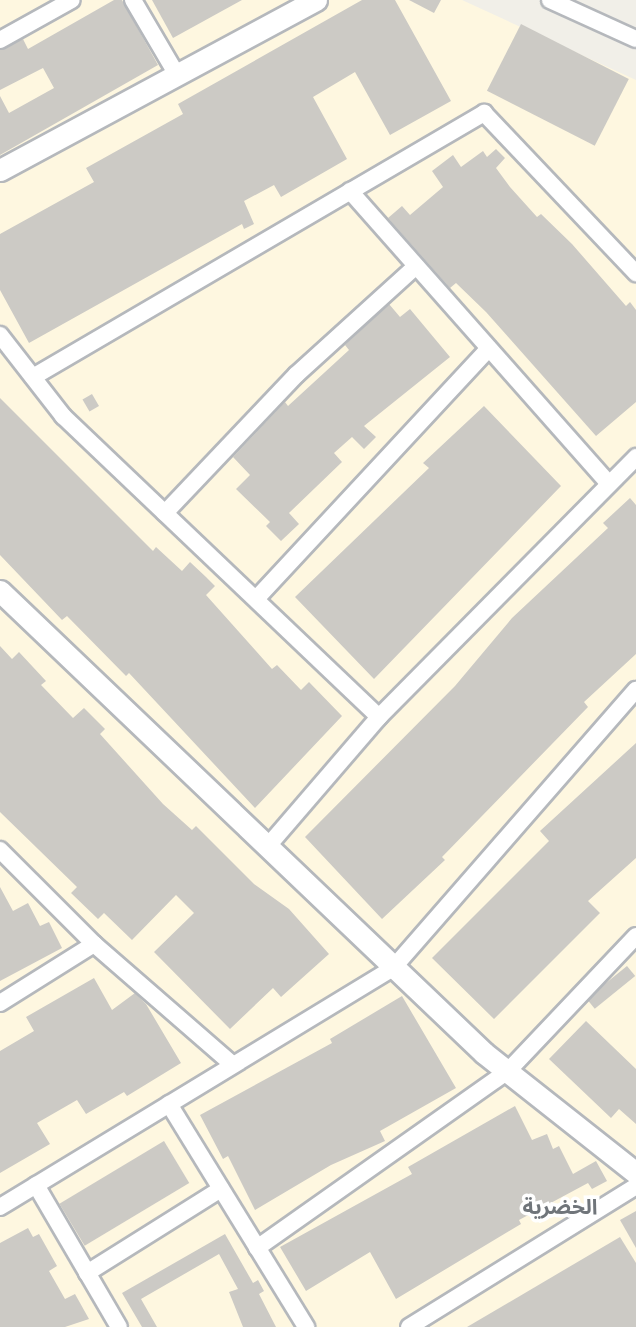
<!DOCTYPE html>
<html>
<head>
<meta charset="utf-8">
<style>
	body { margin:0 }
	#map { position:relative; width:636px; height:1327px; overflow:hidden; background:#f1efe8; font-family:Figtree,"Noto Sans Arabic",sans-serif }
	div>[style] { position:absolute }
	[style*='--x'] { left:calc(var(--x)*1px); top:calc(var(--y)*1px); width:calc(var(--w)*1px); rotate:calc(var(--a)*1deg) }
	.commercial>* { inset:0; background:#fef7e0 }
	.building>* { inset:0; background:#cccac5; transform-origin:0 0 }
	.roads { filter:drop-shadow(2px 0 #b5b8bc) drop-shadow(-2px 0 #b5b8bc) drop-shadow(0 2px #b5b8bc) drop-shadow(0 -2px #b5b8bc) }
	.minor>* { height:16px; margin:-8px; padding:0 8px; transform-origin:8px; border-radius:8px; background:#fff }
	.tertiary>* { height:21px; margin:-10.5px; padding:0 10.5px; transform-origin:10.5px; border-radius:10.5px; background:#fff }
	span { translate:-50% -50%; white-space:nowrap; text-align:center; line-height:1.15; -webkit-text-stroke:7px #fff; paint-order:stroke }
	.neighbourhood-label { font-size:21px; color:#70757a; font-weight:700 }
</style>
</head>
<body>
<div id="map">
	<div class="commercial">
		<i style="clip-path:polygon(0 0,462px 0,636px 80px,636px 1327px,0 1327px)"></i>
	</div>
	<div class="building">
		<i style="clip-path:polygon(114px 0,122px 0,158px 65px,0 155px,0 96px,9px 113px,54px 88px,43px 68px,0 90px,0 50px,23px 39px,28px 49px)"></i>
		<i style="clip-path:polygon(152px 0,242px 0,173px 38px)"></i>
		<i style="clip-path:polygon(362px 0,395px 0,451px 101px,390px 135px,355px 72px,313px 97px,347px 159px,281px 197px,274px 185px,244px 201px,254px 224px,244px 229px,242px 224px,29px 343px,0 290px,0 234px,94px 182px,86px 168px,183px 114px,178px 104px)"></i>
		<i style="clip-path:polygon(409px 0,441px 0,434px 13px)"></i>
		<i style="left:521px;top:24px;width:121px;height:75px;rotate:27deg"></i>
		<i style="clip-path:polygon(496px 149px,505px 158px,496px 168px,510px 187px,537px 217px,541px 214px,572px 244px,626px 306px,630px 302px,636px 310px,636px 402px,596px 436px,486px 312px,456px 283px,450px 288px,388px 218px,402px 206px,410px 215px,443px 187px,432px 171px,453px 155px,461px 167px,483px 151px,487px 157px)"></i>
		<i style="clip-path:polygon(389px 304px,400px 317px,410px 309px,450px 357px,364px 426px,376px 437px,364px 449px,352px 437px,334px 453px,342px 462px,289px 513px,299px 524px,281px 541px,266px 526px,270px 522px,236px 489px,250px 475px,233px 457px,285px 402px,288px 406px,349px 350px,345px 345px)"></i>
		<i style="left:92px;top:394px;width:14px;height:11px;rotate:60deg"></i>
		<i style="clip-path:polygon(0 398px,153px 551px,156px 547px,182px 571px,190px 562px,206px 577px,215px 586px,206px 595px,272px 669px,277px 665px,301px 690px,309px 682px,342px 716px,255px 808px,129px 673px,126px 676px,67px 616px,62px 620px,0 555px)"></i>
		<i style="clip-path:polygon(484px 406px,561px 486px,374px 679px,295px 597px,429px 468px,423px 463px)"></i>
		<i style="clip-path:polygon(630px 498px,636px 505px,636px 654px,584px 702px,588px 707px,442px 857px,445px 860px,382px 919px,305px 837px,455px 686px,512px 618px,608px 528px,603px 523px)"></i>
		<i style="clip-path:polygon(0 646px,12px 659px,19px 652px,46px 681px,41px 685px,73px 718px,84px 708px,105px 729px,100px 734px,163px 804px,192px 830px,196px 826px,254px 884px,289px 909px,329px 954px,281px 997px,273px 988px,230px 1029px,154px 952px,194px 913px,176px 895px,132px 940px,104px 913px,98px 919px,71px 893px,77px 887px,0 812px)"></i>
		<i style="clip-path:polygon(636px 743px,636px 858px,588px 901px,600px 913px,494px 1019px,432px 958px,549px 841px,540px 831px)"></i>
		<i style="clip-path:polygon(0 887px,13px 911px,28px 903px,40px 926px,49px 922px,62px 948px,0 981px)"></i>
		<i style="left:627px;top:966px;width:13px;height:52px;rotate:51deg"></i>
		<i style="clip-path:polygon(94px 978px,112px 1010px,135px 993px,146px 1004px,181px 1063px,127px 1096px,124px 1092px,86px 1114px,77px 1100px,37px 1123px,50px 1144px,0 1173px,0 1051px,34px 1031px,26px 1017px)"></i>
		<i style="clip-path:polygon(402px 996px,456px 1088px,380px 1131px,385px 1141px,331px 1165px,255px 1210px,228px 1156px,223px 1159px,200px 1115px,332px 1043px,330px 1039px)"></i>
		<i style="clip-path:polygon(586px 1021px,636px 1069px,636px 1124px,619px 1109px,611px 1118px,549px 1059px)"></i>
		<i style="clip-path:polygon(515px 1106px,532px 1140px,547px 1134px,553px 1149px,559px 1146px,573px 1174px,596px 1161px,607px 1181px,592px 1189px,588px 1183px,519px 1220px,521px 1224px,396px 1299px,370px 1252px,306px 1291px,280px 1247px,412px 1174px,408px 1167px)"></i>
		<i style="left:164px;top:1141px;width:49px;height:122px;rotate:59deg"></i>
		<i style="clip-path:polygon(636px 1211px,636px 1248px,620px 1220px)"></i>
		<i style="clip-path:polygon(28px 1228px,33px 1237px,39px 1234px,57px 1266px,49px 1271px,65px 1299px,75px 1294px,89px 1319px,65px 1327px,0 1327px,0 1243px)"></i>
		<i style="clip-path:polygon(225px 1234px,253px 1283px,258px 1280px,264px 1291px,259px 1294px,276px 1327px,243px 1327px,229px 1292px,238px 1289px,219px 1254px,141px 1299px,157px 1327px,142px 1327px,122px 1293px)"></i>
		<i style="clip-path:polygon(620px 1237px,636px 1263px,636px 1327px,467px 1327px)"></i>
	</div>
	<div class="roads">
		<div class="minor">
			<i style="--x:133;--y:0;--w:87;--a:59.6"></i>
			<i style="--x:550;--y:0;--w:94;--a:24.4"></i>
			<i style="--x:0;--y:40;--w:82;--a:-29.1"></i>
			<i style="--x:350;--y:191;--w:391;--a:48.5"></i>
			<i style="--x:0;--y:335;--w:103;--a:52.1"></i>
			<i style="--x:63;--y:416;--w:436;--a:43.6"></i>
			<i style="--x:33;--y:377;--w:523;--a:-30.34"></i>
			<i style="--x:484;--y:113;--w:221;--a:46.5"></i>
			<i style="--x:165;--y:513;--w:190;--a:-46.5"></i>
			<i style="--x:296;--y:375;--w:162;--a:-42.2"></i>
			<i style="--x:256;--y:599;--w:342;--a:-47.1"></i>
			<i style="--x:268;--y:846;--w:170;--a:-49.3"></i>
			<i style="--x:379;--y:717;--w:366;--a:-45.3"></i>
			<i style="--x:0;--y:850;--w:133;--a:45"></i>
			<i style="--x:94;--y:944;--w:184;--a:41"></i>
			<i style="--x:0;--y:1003;--w:111;--a:-32.1"></i>
			<i style="--x:169;--y:1104;--w:262;--a:58.4"></i>
			<i style="--x:36;--y:1185;--w:164;--a:59.7"></i>
			<i style="--x:0;--y:1207;--w:461;--a:-31.3"></i>
			<i style="--x:394;--y:967;--w:368;--a:-48.9"></i>
			<i style="--x:257;--y:1248;--w:307;--a:-35.2"></i>
			<i style="--x:508;--y:1071;--w:186;--a:-46.5"></i>
			<i style="--x:87;--y:1273;--w:158;--a:-32.1"></i>
			<i style="--x:409;--y:1327;--w:267;--a:-31.8"></i>
		</div>
		<div class="tertiary">
			<i style="--x:0;--y:170;--w:359;--a:-28.3"></i>
			<i style="--x:0;--y:591;--w:669;--a:43.67"></i>
			<i style="--x:484;--y:1053;--w:194;--a:38.3"></i>
		</div>
	</div>
	<div class="neighbourhood-label">
		<span style="left:560px;top:1207px">الخضرية</span>
	</div>
</div>
</body>
</html>
